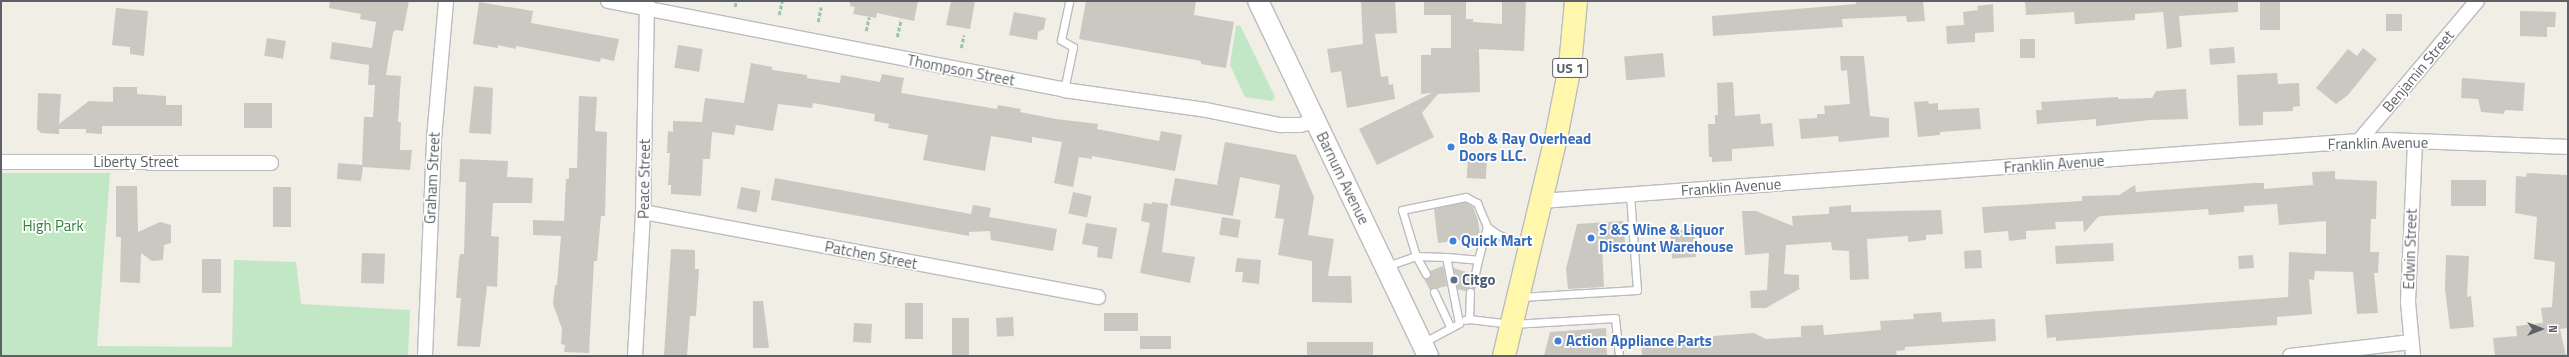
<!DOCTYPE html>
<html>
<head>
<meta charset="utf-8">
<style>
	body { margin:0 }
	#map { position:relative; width:2569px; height:357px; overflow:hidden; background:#f0eee5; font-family:"Titillium Web",sans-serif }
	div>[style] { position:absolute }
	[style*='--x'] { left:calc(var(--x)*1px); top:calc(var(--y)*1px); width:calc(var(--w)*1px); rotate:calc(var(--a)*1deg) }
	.green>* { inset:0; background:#c1e7c4 }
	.building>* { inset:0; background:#cbc8c2; transform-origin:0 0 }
	.path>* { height:2.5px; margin-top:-1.25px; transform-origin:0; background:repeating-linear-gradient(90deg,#99c6a9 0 4px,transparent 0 6px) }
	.roads { filter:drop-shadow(1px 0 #babcc1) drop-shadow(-1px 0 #babcc1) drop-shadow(0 1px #babcc1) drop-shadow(0 -1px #babcc1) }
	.service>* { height:7px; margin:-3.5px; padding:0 3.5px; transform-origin:3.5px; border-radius:3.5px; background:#fff }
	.minor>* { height:14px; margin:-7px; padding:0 7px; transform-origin:7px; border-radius:7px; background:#fff }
	.secondary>* { height:20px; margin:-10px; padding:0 10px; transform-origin:10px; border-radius:10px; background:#fff }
	.primary>* { height:22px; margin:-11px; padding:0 11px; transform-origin:11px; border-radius:11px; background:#fff7ab }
	.dots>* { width:11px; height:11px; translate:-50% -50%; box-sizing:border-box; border:2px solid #fff; border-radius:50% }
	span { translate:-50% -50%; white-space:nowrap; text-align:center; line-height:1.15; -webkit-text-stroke:3.5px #fff; paint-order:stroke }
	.shield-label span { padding:1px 3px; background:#fff; border:1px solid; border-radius:3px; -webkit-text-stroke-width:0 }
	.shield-label { font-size:14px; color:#5d6066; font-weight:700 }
	.street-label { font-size:15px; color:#5d6066 }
	.shop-label { font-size:15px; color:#366cbe; font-weight:700 }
	.left { translate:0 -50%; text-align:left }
	.park-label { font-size:15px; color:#31813b }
	.service-label { font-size:15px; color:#4e5e75; font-weight:700 }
	.frame { position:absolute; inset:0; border:2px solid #5d6066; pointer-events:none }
	.north { position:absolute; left:2521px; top:309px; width:40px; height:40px; -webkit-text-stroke:3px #fff; paint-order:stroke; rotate:90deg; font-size:11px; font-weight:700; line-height:16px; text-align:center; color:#5d6066 }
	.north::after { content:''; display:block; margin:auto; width:14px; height:18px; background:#5d6066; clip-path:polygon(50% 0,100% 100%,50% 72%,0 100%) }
</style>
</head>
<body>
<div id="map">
	<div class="green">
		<i style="clip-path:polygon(1240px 25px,1275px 97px,1272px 101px,1245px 97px,1230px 65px,1236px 26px)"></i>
		<i style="clip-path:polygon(1px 173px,110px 173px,97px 346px,232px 347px,234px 260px,296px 262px,301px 304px,410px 310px,408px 356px,1px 356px)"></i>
	</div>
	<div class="building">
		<i style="clip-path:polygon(330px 1px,409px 1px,403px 31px,395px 30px,393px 33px,386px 75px,401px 76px,398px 122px,401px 122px,400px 150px,412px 150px,410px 170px,363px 167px,361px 181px,337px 179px,338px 163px,362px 165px,364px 117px,373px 117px,375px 85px,368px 85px,369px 65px,330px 59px,332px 42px,372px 48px,376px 22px,360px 19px,361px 14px,329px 8px)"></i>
		<i style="clip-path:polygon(850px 1px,918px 1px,914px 21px,877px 13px,876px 18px,853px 14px,855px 7px,850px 6px)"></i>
		<i style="clip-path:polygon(951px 1px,975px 1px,970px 29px,946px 25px)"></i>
		<i style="clip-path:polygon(1086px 1px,1196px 1px,1194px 15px,1234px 22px,1226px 68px,1201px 64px,1201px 61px,1079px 39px)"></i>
		<i style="clip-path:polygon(1361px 1px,1395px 1px,1397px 33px,1375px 34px,1381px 77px,1388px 76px,1389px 85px,1393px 84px,1395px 99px,1347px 108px,1341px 71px,1331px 73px,1327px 49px,1363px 44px)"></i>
		<i style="clip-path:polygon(1424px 1px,1466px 1px,1466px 19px,1473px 19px,1473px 22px,1502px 24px,1502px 1px,1526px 1px,1524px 51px,1479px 49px,1480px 92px,1438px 94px,1422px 113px,1434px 137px,1377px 165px,1359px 129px,1432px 93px,1421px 94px,1421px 55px,1431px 55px,1431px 48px,1451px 48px,1451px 15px,1424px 15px)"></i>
		<i style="clip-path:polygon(1856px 1px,1923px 1px,1925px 21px,1907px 22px,1906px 16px,1842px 19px,1843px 27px,1713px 36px,1712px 16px,1856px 4px)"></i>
		<i style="clip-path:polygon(2025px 1px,2238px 1px,2238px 12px,2179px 16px,2182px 47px,2167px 49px,2163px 12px,2135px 14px,2135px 20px,2075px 24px,2074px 12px,2026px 15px)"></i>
		<i style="left:2260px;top:1px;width:20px;height:29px"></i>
		<i style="clip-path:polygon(479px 2px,533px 11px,531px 23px,619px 39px,614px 61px,601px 58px,600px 62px,516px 46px,516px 49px,498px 45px,498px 48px,473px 44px)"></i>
		<i style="clip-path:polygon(1993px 4px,1994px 32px,1975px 33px,1975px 42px,1947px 44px,1946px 26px,1964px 25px,1963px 12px,1978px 10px,1977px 6px)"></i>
		<i style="clip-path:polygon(116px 8px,148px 11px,144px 56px,130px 54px,130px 47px,112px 45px)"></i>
		<i style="clip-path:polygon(2520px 11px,2556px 12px,2555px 27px,2547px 27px,2547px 37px,2520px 36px)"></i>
		<i style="clip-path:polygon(1014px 12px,1046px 18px,1044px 29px,1038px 32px,1037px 40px,1009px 35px)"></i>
		<i style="left:2386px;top:14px;width:16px;height:17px"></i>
		<i style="left:267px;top:38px;width:19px;height:18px;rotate:9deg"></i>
		<i style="left:2020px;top:39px;width:15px;height:19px"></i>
		<i style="left:678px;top:45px;width:25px;height:23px;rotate:9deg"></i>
		<i style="left:2234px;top:47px;width:16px;height:25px;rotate:86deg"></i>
		<i style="clip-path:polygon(2363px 48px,2377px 59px,2348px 95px,2336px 104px,2316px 88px,2348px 49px,2357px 56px)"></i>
		<i style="left:1663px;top:53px;width:24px;height:39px;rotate:85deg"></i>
		<i style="clip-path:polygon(1840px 56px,1864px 56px,1870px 116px,1889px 118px,1889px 137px,1839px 142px,1838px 136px,1801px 139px,1799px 119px,1817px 118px,1817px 114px,1825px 114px,1824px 106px,1850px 104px,1847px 70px,1841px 71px)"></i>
		<i style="clip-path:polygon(751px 63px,772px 67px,772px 70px,807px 75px,807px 78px,840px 83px,841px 75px,880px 82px,882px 74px,904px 78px,901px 93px,997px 109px,998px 105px,1021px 109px,1020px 112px,1056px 119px,1098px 124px,1097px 129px,1159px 141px,1161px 131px,1182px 135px,1175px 171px,1092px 156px,1092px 159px,1079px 157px,1073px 187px,1054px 183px,1062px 142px,1032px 137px,1032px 143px,991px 136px,985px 171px,923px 160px,928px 135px,888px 128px,889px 124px,874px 121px,875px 114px,813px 103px,812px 108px,778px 104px,773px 131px,736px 125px,734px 135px,712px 132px,710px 159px,703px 159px,701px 196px,671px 194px,671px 185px,668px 185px,670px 153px,667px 153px,668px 131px,673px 132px,673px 121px,702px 122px,705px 98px,744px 103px)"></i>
		<i style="clip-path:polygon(2277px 73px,2278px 84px,2299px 83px,2300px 106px,2293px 107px,2293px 111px,2263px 112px,2263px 125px,2239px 126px,2237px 75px)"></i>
		<i style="clip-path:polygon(2462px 78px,2525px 83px,2523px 111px,2505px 110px,2504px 114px,2481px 112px,2478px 99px,2461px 98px)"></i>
		<i style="clip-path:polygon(1733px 82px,1735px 116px,1760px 114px,1761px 124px,1772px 123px,1774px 146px,1732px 149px,1732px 161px,1712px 162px,1712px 157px,1709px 157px,1708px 124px,1715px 124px,1715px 115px,1718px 115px,1717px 83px)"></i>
		<i style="clip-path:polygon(474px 86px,493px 88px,491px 134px,469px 133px)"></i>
		<i style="clip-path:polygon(113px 87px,137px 87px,137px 94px,166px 96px,166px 105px,182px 105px,182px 126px,102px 126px,102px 134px,86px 133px,86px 129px,59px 129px,59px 134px,41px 133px,37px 129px,38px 93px,61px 94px,59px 124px,89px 101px,113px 102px)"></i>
		<i style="clip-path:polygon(2186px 89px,2188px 119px,2150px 120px,2096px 126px,2096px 119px,2037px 124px,2036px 110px,2042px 110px,2041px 102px,2118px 97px,2118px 99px,2152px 98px,2156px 91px)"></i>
		<i style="clip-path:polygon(579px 96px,597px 97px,595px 131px,607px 132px,605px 216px,601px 216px,597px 261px,594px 261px,589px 353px,564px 352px,565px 345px,561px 344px,562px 329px,553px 304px,555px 285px,557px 285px,561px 236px,533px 235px,533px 220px,564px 221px,566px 179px,569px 179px,569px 168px,577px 168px)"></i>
		<i style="clip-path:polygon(1928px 101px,1929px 104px,1938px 103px,1938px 110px,1979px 108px,1981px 129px,1940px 132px,1940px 135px,1918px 137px,1914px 102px)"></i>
		<i style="left:244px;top:103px;width:28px;height:25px"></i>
		<i style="clip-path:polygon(1225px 142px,1296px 155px,1314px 197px,1308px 235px,1334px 239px,1328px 276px,1351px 276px,1352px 303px,1312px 302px,1312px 261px,1278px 255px,1284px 219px,1275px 218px,1280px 185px,1240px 177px,1233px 216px,1170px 205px,1175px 178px,1217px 185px)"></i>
		<i style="left:1468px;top:155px;width:19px;height:23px;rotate:3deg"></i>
		<i style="clip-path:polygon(460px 159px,508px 161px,507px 177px,533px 178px,532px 203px,493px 203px,491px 236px,499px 237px,497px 287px,487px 286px,480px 347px,457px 346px,461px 298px,456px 298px,459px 259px,460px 254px,464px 254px,466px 182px,459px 182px)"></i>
		<i style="clip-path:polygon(2335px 171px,2335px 179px,2377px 181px,2376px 219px,2371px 219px,2370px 252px,2379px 252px,2378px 273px,2374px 273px,2378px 313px,2357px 314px,2353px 272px,2315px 271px,2314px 280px,2309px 279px,2312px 314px,2277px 317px,2277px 325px,2056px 341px,2056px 337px,2047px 338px,2045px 315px,2288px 297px,2289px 252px,2326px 254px,2326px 221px,2279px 225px,2277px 204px,2244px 206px,2244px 212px,2209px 215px,2208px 209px,2195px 210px,2102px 216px,2098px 217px,2084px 233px,2083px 221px,2055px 222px,2056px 229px,2026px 231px,2026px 239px,2009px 241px,2008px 231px,1984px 233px,1982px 207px,2082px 201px,2082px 196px,2119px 195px,2135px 185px,2136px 192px,2254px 183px,2264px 183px,2264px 189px,2313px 185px,2312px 172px)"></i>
		<i style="clip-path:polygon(2527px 173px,2568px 175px,2568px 328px,2560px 329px,2566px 356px,2495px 356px,2493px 338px,2517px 336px,2516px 326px,2543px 323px,2541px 308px,2552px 307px,2555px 262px,2534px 259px,2537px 217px,2515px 213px,2516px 176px,2526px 177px)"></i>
		<i style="clip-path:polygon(775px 178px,971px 214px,973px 205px,991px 208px,989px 217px,1057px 229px,1053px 251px,991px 240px,990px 231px,969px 232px,969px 236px,771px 200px)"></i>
		<i style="left:2451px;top:180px;width:35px;height:26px"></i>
		<i style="clip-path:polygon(116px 186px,137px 186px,138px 232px,160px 222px,171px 225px,171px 243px,164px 245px,163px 260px,152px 261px,141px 253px,140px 283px,120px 282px,121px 237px,116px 237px)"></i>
		<i style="left:291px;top:187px;width:40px;height:18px;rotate:90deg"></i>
		<i style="left:741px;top:187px;width:20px;height:22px;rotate:11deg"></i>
		<i style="left:1073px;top:192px;width:19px;height:22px;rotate:12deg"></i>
		<i style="clip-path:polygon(1152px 202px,1168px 204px,1162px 252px,1195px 257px,1190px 283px,1140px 273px,1150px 223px,1141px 221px,1144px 203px,1152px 204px)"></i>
		<i style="clip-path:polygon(1465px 202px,1473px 207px,1478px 220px,1480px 235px,1468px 236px,1468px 239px,1438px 243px,1434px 209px)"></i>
		<i style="clip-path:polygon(1851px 205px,1851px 212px,1941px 210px,1943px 234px,1926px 235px,1926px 240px,1908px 242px,1908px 236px,1867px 239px,1869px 279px,1850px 280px,1849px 251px,1832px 250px,1831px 242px,1786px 245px,1784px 274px,1799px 275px,1799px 288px,1801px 288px,1766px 308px,1751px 308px,1750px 291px,1767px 290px,1769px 253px,1745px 255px,1742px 211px,1756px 211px,1793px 226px,1792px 216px,1829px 214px,1829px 207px)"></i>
		<i style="left:1222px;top:217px;width:19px;height:18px;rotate:9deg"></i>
		<i style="clip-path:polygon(1623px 221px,1625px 243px,1602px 246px,1604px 287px,1568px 289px,1566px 269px,1577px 224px)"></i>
		<i style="clip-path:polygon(1086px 223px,1117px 228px,1112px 259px,1097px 257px,1098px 247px,1082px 244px)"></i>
		<i style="left:1694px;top:229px;width:28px;height:24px;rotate:86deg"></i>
		<i style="left:2113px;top:243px;width:18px;height:58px;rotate:87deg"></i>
		<i style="clip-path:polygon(671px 249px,695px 250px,695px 269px,699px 269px,696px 316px,690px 316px,687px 356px,664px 355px)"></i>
		<i style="left:1981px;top:250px;width:18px;height:17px;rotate:87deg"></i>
		<i style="left:362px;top:253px;width:23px;height:30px;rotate:2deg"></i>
		<i style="left:2253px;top:255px;width:13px;height:15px;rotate:86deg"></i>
		<i style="clip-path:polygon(2446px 255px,2469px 256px,2467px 297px,2471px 296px,2474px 327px,2450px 329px,2445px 289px)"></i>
		<i style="clip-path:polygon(1237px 258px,1261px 260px,1259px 284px,1242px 282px,1243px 272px,1235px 272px)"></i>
		<i style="left:202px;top:259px;width:19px;height:34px"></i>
		<i style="clip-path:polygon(1443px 266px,1447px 286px,1430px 290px,1424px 279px,1430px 277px,1430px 271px)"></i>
		<i style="clip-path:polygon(1453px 268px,1470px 273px,1472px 278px,1478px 278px,1475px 290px,1471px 287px,1465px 291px,1457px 289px)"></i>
		<i style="clip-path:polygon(753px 301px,763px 301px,769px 348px,753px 348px)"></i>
		<i style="left:905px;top:303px;width:18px;height:36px"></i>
		<i style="clip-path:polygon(1941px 312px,1942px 322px,1995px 319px,1996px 341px,1905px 347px,1905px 350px,1896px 351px,1897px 356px,1642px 356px,1641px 341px,1713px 339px,1713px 336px,1754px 333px,1766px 339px,1801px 337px,1801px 326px,1823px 325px,1824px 335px,1881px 330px,1880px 321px,1914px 319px,1913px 314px)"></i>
		<i style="left:1138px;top:313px;width:18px;height:34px;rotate:90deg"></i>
		<i style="left:1013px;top:317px;width:19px;height:17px;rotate:87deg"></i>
		<i style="left:952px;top:318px;width:17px;height:38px"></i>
		<i style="left:854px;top:323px;width:18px;height:19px;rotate:3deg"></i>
		<i style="clip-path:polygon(1606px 328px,1607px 356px,1544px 356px,1550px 332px)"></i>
		<i style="left:1140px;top:336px;width:31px;height:13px"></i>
		<i style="left:1373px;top:342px;width:14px;height:66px;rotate:90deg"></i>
	</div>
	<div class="path">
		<i style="--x:708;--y:2;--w:1;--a:-90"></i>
		<i style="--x:735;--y:7;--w:6;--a:-81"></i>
		<i style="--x:779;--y:15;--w:14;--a:-78"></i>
		<i style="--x:818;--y:22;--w:15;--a:-79"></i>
		<i style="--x:866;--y:31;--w:14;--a:-78"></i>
		<i style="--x:897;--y:37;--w:18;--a:-77"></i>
		<i style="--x:961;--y:48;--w:13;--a:-77"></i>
	</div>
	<div class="roads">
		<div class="service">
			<i style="--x:1064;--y:90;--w:44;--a:-78.2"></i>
			<i style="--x:1073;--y:47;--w:14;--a:-150"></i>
			<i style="--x:1061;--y:40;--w:40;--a:-78"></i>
			<i style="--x:1478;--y:260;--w:34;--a:-75"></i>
			<i style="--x:1387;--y:266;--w:31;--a:-19"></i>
			<i style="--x:1416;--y:256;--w:30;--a:2"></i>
			<i style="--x:1446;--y:257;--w:32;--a:5"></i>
			<i style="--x:1478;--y:260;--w:14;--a:102"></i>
			<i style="--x:1426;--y:274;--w:21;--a:-119"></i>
			<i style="--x:1416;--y:256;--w:48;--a:-106.9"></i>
			<i style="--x:1402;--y:210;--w:65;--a:-11.5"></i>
			<i style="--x:1466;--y:197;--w:13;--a:29"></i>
			<i style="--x:1477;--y:203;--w:26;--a:67"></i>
			<i style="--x:1487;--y:227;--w:14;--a:34"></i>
			<i style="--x:1499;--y:235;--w:31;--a:21"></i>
			<i style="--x:1434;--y:292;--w:38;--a:65"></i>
			<i style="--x:1520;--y:297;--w:117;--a:-3.4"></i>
			<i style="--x:1637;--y:290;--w:95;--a:-94.2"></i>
			<i style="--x:1469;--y:319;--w:43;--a:6.6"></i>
			<i style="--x:1512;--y:324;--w:103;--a:-3.3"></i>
			<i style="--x:1615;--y:318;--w:38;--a:84"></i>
			<i style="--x:1465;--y:320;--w:4;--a:-14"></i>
			<i style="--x:1469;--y:319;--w:27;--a:-88"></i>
			<i style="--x:1424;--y:342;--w:40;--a:-28"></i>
			<i style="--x:1459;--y:323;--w:67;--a:-101.1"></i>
		</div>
		<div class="minor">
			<i style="--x:608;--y:1;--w:465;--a:11"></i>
			<i style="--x:1064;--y:90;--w:143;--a:8"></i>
			<i style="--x:1206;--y:110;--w:76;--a:11.5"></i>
			<i style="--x:1280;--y:125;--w:20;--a:0"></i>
			<i style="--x:1300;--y:125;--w:16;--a:-14"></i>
			<i style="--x:2359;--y:141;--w:183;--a:-49.9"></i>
			<i style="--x:1;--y:162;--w:270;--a:0.2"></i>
			<i style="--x:1541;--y:201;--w:820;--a:-4.2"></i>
			<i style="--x:2359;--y:141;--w:29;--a:-2"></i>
			<i style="--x:2388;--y:140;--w:180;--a:2.2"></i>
			<i style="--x:643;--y:212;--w:463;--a:10.6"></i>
			<i style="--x:425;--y:356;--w:217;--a:-87.6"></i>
			<i style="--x:434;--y:139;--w:139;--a:-85"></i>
			<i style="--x:635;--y:356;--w:144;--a:-86.8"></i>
			<i style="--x:643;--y:212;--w:211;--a:-88.9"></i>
			<i style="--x:2290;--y:356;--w:122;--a:-6.6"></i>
			<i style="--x:2413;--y:356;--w:54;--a:-95.3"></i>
			<i style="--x:2408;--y:302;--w:161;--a:-87.5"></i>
		</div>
		<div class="secondary">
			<i style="--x:1258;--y:1;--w:394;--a:64.4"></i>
		</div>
		<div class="primary">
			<i style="--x:1504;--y:356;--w:229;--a:-76.6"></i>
			<i style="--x:1557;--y:133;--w:68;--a:-79"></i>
			<i style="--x:1570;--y:66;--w:65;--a:-84.7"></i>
		</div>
	</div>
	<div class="dots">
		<i style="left:1451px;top:147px;background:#3f7fe0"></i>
		<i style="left:1591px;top:238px;background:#3f7fe0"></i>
		<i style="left:1453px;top:241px;background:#3f7fe0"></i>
		<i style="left:1454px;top:280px;background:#5c6f8a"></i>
		<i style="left:1558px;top:341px;background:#3f7fe0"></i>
	</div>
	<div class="shield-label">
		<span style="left:1570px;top:68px">US 1</span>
	</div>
	<div class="street-label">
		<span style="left:961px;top:70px;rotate:11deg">Thompson Street</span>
		<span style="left:2418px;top:71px;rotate:-50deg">Benjamin Street</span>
		<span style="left:2378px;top:143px;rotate:-1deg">Franklin Avenue</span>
		<span style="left:136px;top:162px">Liberty Street</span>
		<span style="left:2054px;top:164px;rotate:-4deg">Franklin Avenue</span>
		<span style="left:432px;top:178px;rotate:-87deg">Graham Street</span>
		<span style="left:1343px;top:178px;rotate:64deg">Barnum Avenue</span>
		<span style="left:644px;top:179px;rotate:-89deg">Peace Street</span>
		<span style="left:1731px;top:187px;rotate:-4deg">Franklin Avenue</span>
		<span style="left:2410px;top:249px;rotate:-88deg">Edwin Street</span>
		<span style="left:871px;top:255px;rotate:11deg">Patchen Street</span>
	</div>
	<div class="shop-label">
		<span class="left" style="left:1459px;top:147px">Bob &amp; Ray Overhead<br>Doors LLC.</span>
		<span class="left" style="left:1599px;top:238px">S &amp;S Wine &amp; Liquor<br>Discount Warehouse</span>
		<span class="left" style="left:1461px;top:241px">Quick Mart</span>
		<span class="left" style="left:1566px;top:341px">Action Appliance Parts</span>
	</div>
	<div class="park-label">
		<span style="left:53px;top:226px">High Park</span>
	</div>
	<div class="service-label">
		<span class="left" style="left:1462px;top:280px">Citgo</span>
	</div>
	<div class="frame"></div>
	<div class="north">N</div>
</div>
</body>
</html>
